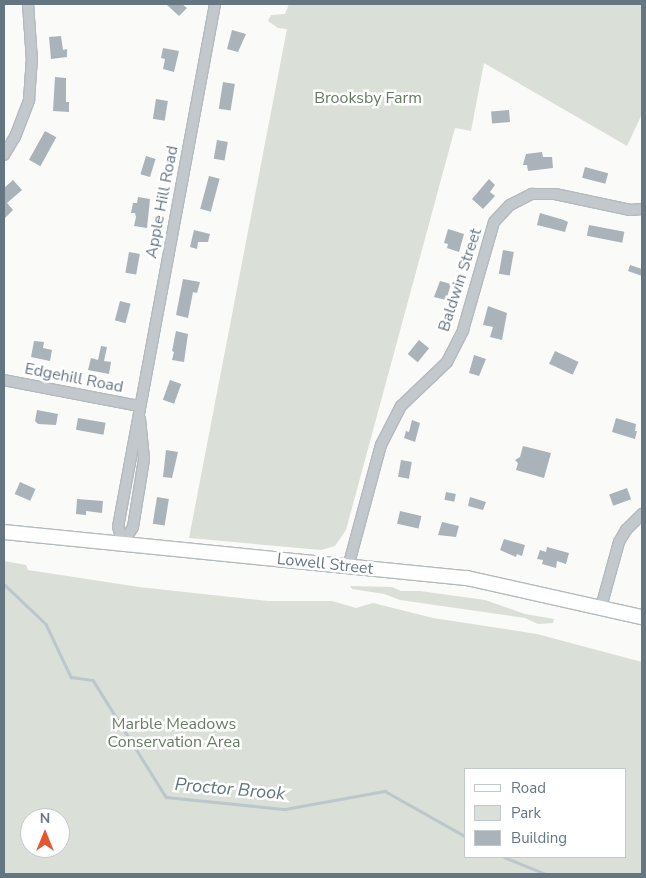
<!DOCTYPE html>
<html>
<head>
<meta charset="utf-8">
<style>
	body { margin:0 }
	#map { position:relative; width:646px; height:878px; overflow:hidden; background:#fafaf8; font-family:"Nunito Sans",sans-serif }
	div>[style] { position:absolute }
	[style*='--x'] { left:calc(var(--x)*1px); top:calc(var(--y)*1px); width:calc(var(--w)*1px); rotate:calc(var(--a)*1deg) }
	.green>* { inset:0; background:#dadfd7 }
	.stream>* { height:2.5px; margin:-1.25px; padding:0 1.25px; transform-origin:1.25px; border-radius:1.25px; background:#bbc7cb }
	.building>* { inset:0; background:#aab3b9; transform-origin:0 0 }
	.roads { filter:drop-shadow(1px 0 #b3babf) drop-shadow(-1px 0 #b3babf) drop-shadow(0 1px #b3babf) drop-shadow(0 -1px #b3babf) }
	.minor>* { height:10px; margin:-5px; padding:0 5px; transform-origin:5px; border-radius:5px; background:#c3c8cc }
	.secondary>* { height:14px; margin:-7px; padding:0 7px; transform-origin:7px; border-radius:7px; background:#fff }
	span { translate:-50% -50%; white-space:nowrap; text-align:center; line-height:1.15; -webkit-text-stroke:5px #fff; paint-order:stroke }
	.park-label { font-size:16px; color:#687a64 }
	.street-label { font-size:16px; color:#657683 }
	.water-label { font-size:18px; color:#60757c; font-style:italic }
	.frame { position:absolute; inset:0; border:5px solid #657683; pointer-events:none }
	.legend { position:absolute; left:464px; top:768px; width:162px; height:90px; box-sizing:border-box; background:#fff; border:1px solid #c1c8cd; margin:0; padding:6px 9px; list-style:none; font-size:15px; color:#657683 }
	.legend li { display:flex; align-items:center; gap:10px; height:25px }
	.legend b { width:25px; border:1px solid #c1c8cd }
	.north { position:absolute; left:20px; top:808px; width:50px; height:50px; box-sizing:border-box; background:#fff; border:1px solid #c1c8cd; border-radius:50%; rotate:0deg; font-size:14px; font-weight:700; line-height:20px; text-align:center; color:#657683 }
	.north::after { content:''; display:block; margin:auto; width:18px; height:22px; background:#e4572e; clip-path:polygon(50% 0,100% 100%,50% 72%,0 100%) }
</style>
</head>
<body>
<div id="map">
	<div class="green">
		<i style="clip-path:polygon(289px 4px,642px 4px,642px 114px,627px 146px,484px 63px,471px 131px,455px 128px,346px 530px,335px 546px,321px 550px,189px 538px,287px 29px,278px 28px,268px 21px,271px 15px,285px 14px)"></i>
		<i style="clip-path:polygon(evenodd,4px 561px,26px 565px,28px 570px,139px 587px,268px 601px,332px 601px,356px 608px,373px 603px,433px 618px,537px 634px,642px 662px,642px 874px,4px 874px,4px 561px,465px 769px,625px 769px,625px 857px,465px 857px,465px 769px,4px 561px,30px 818px,60px 818px,60px 848px,30px 848px,30px 818px)"></i>
		<i style="clip-path:polygon(350px 586px,392px 587px,401px 591px,420px 591px,485px 600px,525px 614px,554px 619px,553px 623px,538px 624px,525px 618px,400px 600px,384px 594px,352px 589px)"></i>
	</div>
	<div class="stream">
		<i style="--x:4;--y:584;--w:58;--a:43.6"></i>
		<i style="--x:46;--y:624;--w:59;--a:64.7"></i>
		<i style="--x:71;--y:677;--w:22;--a:8"></i>
		<i style="--x:93;--y:680;--w:138;--a:58"></i>
		<i style="--x:166;--y:797;--w:120;--a:5.8"></i>
		<i style="--x:285;--y:809;--w:102;--a:-10.2"></i>
		<i style="--x:385;--y:791;--w:92;--a:29.4"></i>
		<i style="--x:504;--y:857;--w:45;--a:22"></i>
	</div>
	<div class="building">
		<i style="clip-path:polygon(166px 4px,182px 4px,187px 8px,179px 16px)"></i>
		<i style="clip-path:polygon(232px 30px,246px 34px,238px 52px,227px 49px)"></i>
		<i style="clip-path:polygon(61px 36px,63px 50px,67px 49px,67px 57px,51px 59px,49px 37px)"></i>
		<i style="clip-path:polygon(163px 48px,179px 51px,174px 72px,163px 69px,165px 59px,161px 58px)"></i>
		<i style="clip-path:polygon(55px 77px,66px 78px,66px 102px,69px 102px,69px 112px,53px 111px)"></i>
		<i style="left:223px;top:82px;width:12px;height:27px;rotate:9deg"></i>
		<i style="left:156px;top:99px;width:12px;height:20px;rotate:9deg"></i>
		<i style="left:509px;top:110px;width:12px;height:18px;rotate:85deg"></i>
		<i style="left:45px;top:131px;width:13px;height:33px;rotate:29deg"></i>
		<i style="left:217px;top:140px;width:11px;height:19px;rotate:10deg"></i>
		<i style="clip-path:polygon(542px 152px,543px 157px,552px 157px,553px 168px,528px 171px,527px 165px,523px 165px,526px 154px)"></i>
		<i style="left:146px;top:156px;width:10px;height:19px;rotate:17deg"></i>
		<i style="left:585px;top:167px;width:24px;height:11px;rotate:15deg"></i>
		<i style="left:209px;top:176px;width:11px;height:34px;rotate:15deg"></i>
		<i style="clip-path:polygon(489px 179px,495px 185px,490px 192px,495px 196px,483px 209px,472px 199px)"></i>
		<i style="clip-path:polygon(13px 180px,22px 190px,7px 203px,13px 210px,4px 219px,4px 188px)"></i>
		<i style="clip-path:polygon(138px 197px,150px 199px,147px 228px,134px 226px,136px 217px,135px 213px,131px 213px,133px 203px,137px 203px)"></i>
		<i style="clip-path:polygon(540px 213px,564px 220px,568px 222px,565px 232px,537px 225px)"></i>
		<i style="left:589px;top:225px;width:36px;height:11px;rotate:11deg"></i>
		<i style="clip-path:polygon(448px 229px,464px 234px,459px 252px,447px 248px,448px 244px,444px 243px)"></i>
		<i style="clip-path:polygon(194px 230px,210px 234px,208px 242px,198px 242px,197px 249px,190px 247px)"></i>
		<i style="left:503px;top:250px;width:11px;height:24px;rotate:10deg"></i>
		<i style="left:129px;top:252px;width:11px;height:21px;rotate:10deg"></i>
		<i style="clip-path:polygon(630px 265px,642px 269px,642px 276px,628px 271px)"></i>
		<i style="clip-path:polygon(183px 279px,200px 282px,197px 293px,193px 292px,188px 318px,176px 315px)"></i>
		<i style="clip-path:polygon(440px 281px,451px 284px,446px 300px,434px 297px)"></i>
		<i style="left:120px;top:301px;width:11px;height:20px;rotate:15deg"></i>
		<i style="clip-path:polygon(488px 306px,507px 313px,502px 340px,490px 337px,493px 327px,483px 325px)"></i>
		<i style="clip-path:polygon(176px 331px,188px 334px,184px 362px,172px 360px,174px 352px,172px 351px)"></i>
		<i style="left:419px;top:340px;width:13px;height:18px;rotate:39deg"></i>
		<i style="clip-path:polygon(34px 341px,44px 342px,43px 348px,52px 350px,50px 361px,31px 357px)"></i>
		<i style="clip-path:polygon(101px 346px,107px 347px,104px 361px,111px 362px,109px 374px,88px 370px,91px 358px,98px 360px)"></i>
		<i style="left:555px;top:351px;width:26px;height:14px;rotate:25deg"></i>
		<i style="clip-path:polygon(474px 355px,486px 359px,479px 376px,469px 373px)"></i>
		<i style="left:170px;top:380px;width:12px;height:21px;rotate:20deg"></i>
		<i style="clip-path:polygon(37px 410px,58px 414px,56px 425px,38px 424px,35px 421px)"></i>
		<i style="left:78px;top:418px;width:28px;height:12px;rotate:10deg"></i>
		<i style="clip-path:polygon(616px 418px,636px 424px,635px 431px,637px 431px,635px 439px,612px 432px)"></i>
		<i style="clip-path:polygon(412px 420px,420px 423px,415px 442px,404px 438px,406px 431px,409px 432px)"></i>
		<i style="clip-path:polygon(523px 446px,551px 453px,544px 478px,516px 470px,518px 463px,515px 460px,520px 457px)"></i>
		<i style="clip-path:polygon(166px 450px,178px 452px,172px 478px,163px 477px)"></i>
		<i style="left:401px;top:460px;width:11px;height:17px;rotate:10deg"></i>
		<i style="left:20px;top:482px;width:17px;height:13px;rotate:24deg"></i>
		<i style="left:627px;top:488px;width:12px;height:19px;rotate:70deg"></i>
		<i style="left:446px;top:492px;width:10px;height:8px;rotate:11deg"></i>
		<i style="left:157px;top:497px;width:12px;height:27px;rotate:9deg"></i>
		<i style="clip-path:polygon(470px 497px,486px 502px,483px 510px,468px 506px)"></i>
		<i style="clip-path:polygon(77px 499px,103px 501px,102px 513px,86px 511px,86px 515px,76px 514px)"></i>
		<i style="left:400px;top:511px;width:22px;height:13px;rotate:13deg"></i>
		<i style="clip-path:polygon(442px 522px,459px 526px,456px 537px,438px 535px)"></i>
		<i style="clip-path:polygon(504px 539px,525px 545px,522px 556px,517px 554px,516px 557px,500px 550px)"></i>
		<i style="clip-path:polygon(547px 547px,569px 553px,566px 564px,557px 561px,556px 568px,542px 564px,543px 560px,537px 559px,540px 550px,546px 552px)"></i>
	</div>
	<div class="roads">
		<div class="minor">
			<i style="--x:4;--y:155;--w:21;--a:-59"></i>
			<i style="--x:15;--y:137;--w:40;--a:-69"></i>
			<i style="--x:29;--y:100;--w:39;--a:-86"></i>
			<i style="--x:32;--y:61;--w:57;--a:-94"></i>
			<i style="--x:4;--y:380;--w:137;--a:10.9"></i>
			<i style="--x:123;--y:544;--w:18;--a:-106"></i>
			<i style="--x:118;--y:527;--w:532;--a:-79.49"></i>
			<i style="--x:123;--y:544;--w:20;--a:-60"></i>
			<i style="--x:133;--y:527;--w:69;--a:-80.8"></i>
			<i style="--x:144;--y:459;--w:40;--a:-95.7"></i>
			<i style="--x:348;--y:567;--w:126;--a:-74.9"></i>
			<i style="--x:381;--y:445;--w:44;--a:-62.9"></i>
			<i style="--x:401;--y:406;--w:64;--a:-43.7"></i>
			<i style="--x:447;--y:362;--w:36;--a:-63"></i>
			<i style="--x:463;--y:330;--w:112;--a:-74"></i>
			<i style="--x:494;--y:222;--w:23;--a:-47"></i>
			<i style="--x:510;--y:205;--w:25;--a:-27"></i>
			<i style="--x:532;--y:194;--w:23;--a:0"></i>
			<i style="--x:555;--y:194;--w:77;--a:12"></i>
			<i style="--x:630;--y:210;--w:12;--a:-5"></i>
			<i style="--x:601;--y:607;--w:67;--a:-74.5"></i>
			<i style="--x:619;--y:542;--w:14;--a:-60"></i>
			<i style="--x:626;--y:530;--w:23;--a:-45"></i>
		</div>
		<div class="secondary">
			<i style="--x:4;--y:532;--w:465;--a:5.7"></i>
			<i style="--x:467;--y:578;--w:179;--a:12.6"></i>
		</div>
	</div>
	<div class="park-label">
		<span style="left:368px;top:98px">Brooksby Farm</span>
		<span style="left:174px;top:733px">Marble Meadows<br>Conservation Area</span>
	</div>
	<div class="street-label">
		<span style="left:162px;top:202px;rotate:-79deg">Apple Hill Road</span>
		<span style="left:460px;top:280px;rotate:-72deg">Baldwin Street</span>
		<span style="left:74px;top:378px;rotate:11deg">Edgehill Road</span>
		<span style="left:325px;top:564px;rotate:6deg">Lowell Street</span>
	</div>
	<div class="water-label">
		<span style="left:230px;top:789px;rotate:5deg">Proctor Brook</span>
	</div>
	<div class="frame"></div>
	<ul class="legend">
	<li><b style="height:6px;background:#fff"></b>Road</li>
	<li><b style="height:14px;background:#dadfd7"></b>Park</li>
	<li><b style="height:14px;background:#aab3b9"></b>Building</li>
	</ul>
	<div class="north">N</div>
</div>
</body>
</html>
